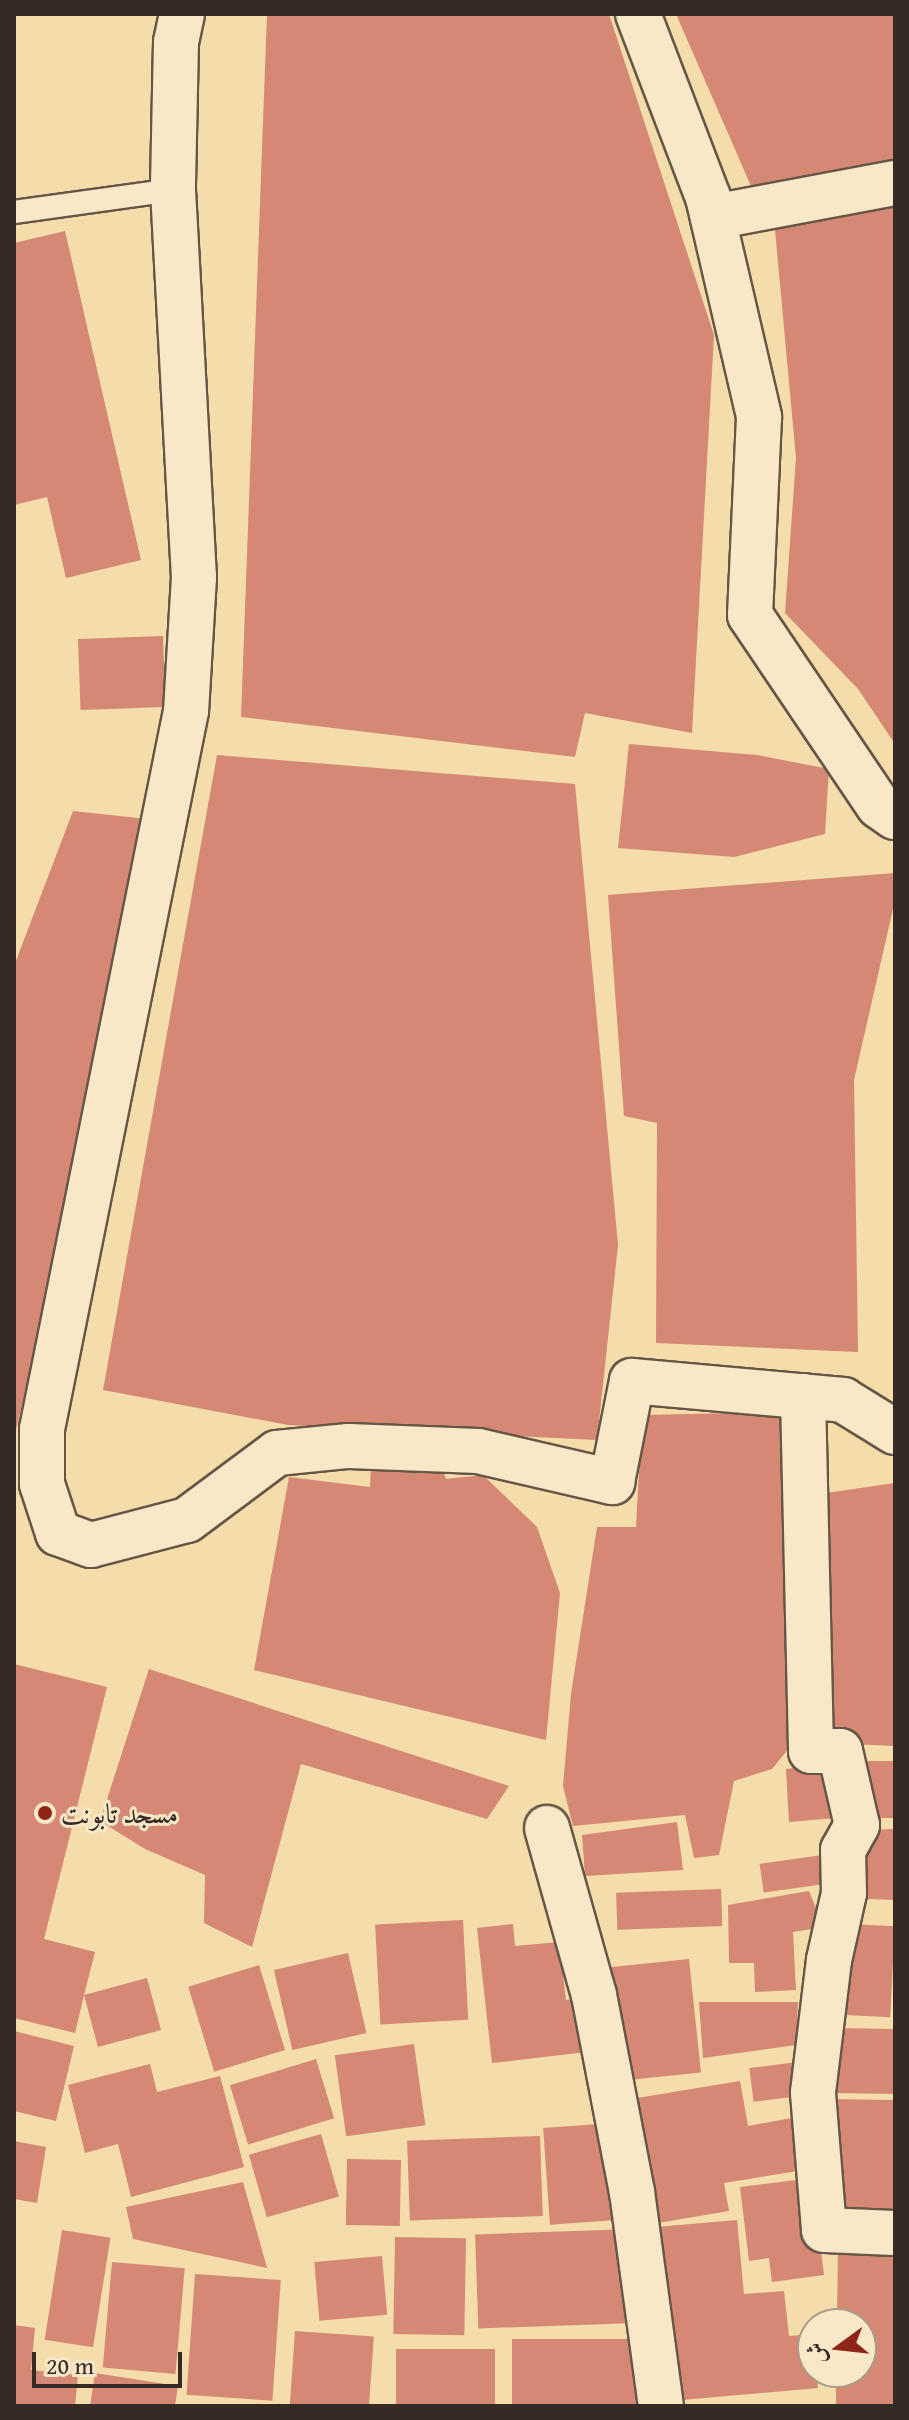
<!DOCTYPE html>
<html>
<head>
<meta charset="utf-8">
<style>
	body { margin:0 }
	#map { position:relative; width:909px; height:2420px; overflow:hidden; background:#f4dcab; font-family:"Gentium Book Plus",Amiri,serif }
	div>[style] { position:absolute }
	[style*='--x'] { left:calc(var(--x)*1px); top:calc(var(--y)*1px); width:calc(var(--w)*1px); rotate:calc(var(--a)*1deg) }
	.building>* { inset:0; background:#d58874; transform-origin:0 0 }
	.roads { filter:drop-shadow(2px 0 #665646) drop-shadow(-2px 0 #665646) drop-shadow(0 2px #665646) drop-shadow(0 -2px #665646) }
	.service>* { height:22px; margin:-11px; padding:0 11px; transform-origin:11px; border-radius:11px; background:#f8e8c8 }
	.minor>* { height:44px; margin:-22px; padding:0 22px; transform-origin:22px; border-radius:22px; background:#f8e8c8 }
	.dots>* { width:22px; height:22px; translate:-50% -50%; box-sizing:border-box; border:4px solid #f8e8c8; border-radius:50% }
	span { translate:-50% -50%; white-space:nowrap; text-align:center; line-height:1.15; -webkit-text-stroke:6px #f8e8c8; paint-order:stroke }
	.poi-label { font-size:28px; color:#362a25 }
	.left { translate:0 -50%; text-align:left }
	.frame { position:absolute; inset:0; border:16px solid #362a25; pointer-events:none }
	.north { position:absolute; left:797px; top:2308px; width:80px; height:80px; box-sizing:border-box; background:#f8e8c8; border:2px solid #aa9c87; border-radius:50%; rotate:255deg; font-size:22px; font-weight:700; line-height:32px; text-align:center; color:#362a25 }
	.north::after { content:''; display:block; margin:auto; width:28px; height:36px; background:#8f2418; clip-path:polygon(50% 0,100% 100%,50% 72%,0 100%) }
	.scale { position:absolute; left:32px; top:2352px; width:150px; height:36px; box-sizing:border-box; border:4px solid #362a25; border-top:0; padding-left:10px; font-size:24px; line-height:28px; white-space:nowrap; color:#362a25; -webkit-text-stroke:6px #f8e8c8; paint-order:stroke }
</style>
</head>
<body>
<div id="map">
	<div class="building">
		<i style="clip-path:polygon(267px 14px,609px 14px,714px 335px,692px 733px,585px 713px,575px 757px,241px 717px)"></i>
		<i style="clip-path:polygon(676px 14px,895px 14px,895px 169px,754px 193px)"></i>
		<i style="clip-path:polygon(895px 189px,895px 744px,858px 689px,785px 613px,796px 458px,774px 219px)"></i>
		<i style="clip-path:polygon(65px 231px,141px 560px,66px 578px,47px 497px,14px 505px,14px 243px)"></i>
		<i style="left:163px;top:636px;width:71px;height:85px;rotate:88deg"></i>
		<i style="clip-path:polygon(629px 744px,757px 755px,829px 769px,825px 834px,734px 857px,618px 848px)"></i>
		<i style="clip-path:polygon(217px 755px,575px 784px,618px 1245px,597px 1440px,288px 1425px,103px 1390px)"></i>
		<i style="clip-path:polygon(73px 811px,147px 819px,132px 948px,15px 1434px,14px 966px)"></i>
		<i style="clip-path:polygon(895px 873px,895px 900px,854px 1080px,858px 1352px,656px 1343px,657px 1123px,624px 1116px,608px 895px)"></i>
		<i style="clip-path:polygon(783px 1412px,808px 1725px,772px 1769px,734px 1781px,719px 1855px,694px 1858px,685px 1815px,573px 1826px,563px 1786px,571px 1694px,597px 1527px,636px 1527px,642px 1415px)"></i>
		<i style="clip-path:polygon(371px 1464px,441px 1466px,446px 1479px,483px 1475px,537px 1527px,560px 1593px,546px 1740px,254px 1670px,289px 1477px,370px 1487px)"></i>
		<i style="clip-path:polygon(895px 1483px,895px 1746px,829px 1743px,812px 1495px)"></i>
		<i style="clip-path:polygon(14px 1664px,107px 1687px,44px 1939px,95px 1952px,84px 1995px,147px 1978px,161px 2030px,98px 2047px,84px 1995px,75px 2033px,14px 2018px)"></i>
		<i style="clip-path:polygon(149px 1669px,509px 1786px,487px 1819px,301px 1764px,252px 1947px,204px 1923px,205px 1875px,145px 1849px,100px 1821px)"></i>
		<i style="clip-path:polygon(851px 1761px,895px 1761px,895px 1818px,864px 1818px)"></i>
		<i style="clip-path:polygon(836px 1763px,848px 1817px,789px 1822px,786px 1769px)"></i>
		<i style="clip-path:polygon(677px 1822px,683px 1870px,585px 1876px,582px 1835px)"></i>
		<i style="clip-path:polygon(895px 1829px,895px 1900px,868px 1899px,860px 1830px)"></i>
		<i style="left:830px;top:1854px;width:29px;height:71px;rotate:82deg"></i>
		<i style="left:721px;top:1889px;width:37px;height:105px;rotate:88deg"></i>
		<i style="clip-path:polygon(809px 1891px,824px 1927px,793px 1932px,796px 1990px,755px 1992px,754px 1963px,729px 1963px,728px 1905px)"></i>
		<i style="left:463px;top:1920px;width:100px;height:88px;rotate:87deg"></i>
		<i style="clip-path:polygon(513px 1924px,515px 1946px,559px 1942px,566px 2000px,589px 1997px,595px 2051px,492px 2063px,477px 1928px)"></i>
		<i style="left:851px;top:1924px;width:44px;height:91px;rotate:3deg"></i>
		<i style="left:348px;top:1953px;width:82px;height:76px;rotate:77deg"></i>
		<i style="left:689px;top:1959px;width:114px;height:80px;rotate:84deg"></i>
		<i style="left:259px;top:1965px;width:89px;height:74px;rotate:73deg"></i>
		<i style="clip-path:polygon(699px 2002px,798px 2002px,796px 2045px,703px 2058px)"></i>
		<i style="left:837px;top:2028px;width:58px;height:65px;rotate:1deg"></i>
		<i style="clip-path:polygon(14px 2031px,74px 2046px,56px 2121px,14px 2111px)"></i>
		<i style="left:414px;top:2044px;width:82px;height:80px;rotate:82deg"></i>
		<i style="left:316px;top:2059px;width:62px;height:90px;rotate:73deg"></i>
		<i style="left:798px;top:2062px;width:34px;height:49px;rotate:83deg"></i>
		<i style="clip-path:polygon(150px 2064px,157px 2092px,220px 2076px,244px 2167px,131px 2197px,118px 2144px,85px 2153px,68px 2085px)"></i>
		<i style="clip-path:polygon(740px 2081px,748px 2126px,802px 2116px,810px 2169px,724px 2183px,729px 2211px,652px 2224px,631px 2099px)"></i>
		<i style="clip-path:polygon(824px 2099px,895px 2100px,895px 2224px,833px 2222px)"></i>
		<i style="left:613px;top:2123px;width:97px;height:70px;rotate:86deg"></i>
		<i style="left:321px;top:2134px;width:65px;height:75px;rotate:74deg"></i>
		<i style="left:540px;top:2136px;width:80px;height:133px;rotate:88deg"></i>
		<i style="clip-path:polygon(14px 2141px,46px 2147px,37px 2203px,14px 2199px)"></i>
		<i style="left:347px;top:2159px;width:54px;height:66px;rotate:1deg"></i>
		<i style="clip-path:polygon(812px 2178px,824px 2275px,772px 2282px,769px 2258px,749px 2261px,740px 2187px)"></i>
		<i style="clip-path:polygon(243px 2182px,267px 2268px,133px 2239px,126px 2207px)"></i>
		<i style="clip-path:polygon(737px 2220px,744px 2294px,784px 2291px,789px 2336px,813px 2334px,818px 2388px,671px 2401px,656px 2227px)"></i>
		<i style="left:633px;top:2229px;width:94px;height:158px;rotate:88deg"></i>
		<i style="left:62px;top:2230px;width:49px;height:111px;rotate:9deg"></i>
		<i style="left:395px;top:2237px;width:71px;height:97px;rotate:1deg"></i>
		<i style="clip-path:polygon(838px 2243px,895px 2244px,895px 2406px,836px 2406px,836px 2372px,861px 2372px,861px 2324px,837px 2324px)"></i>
		<i style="left:382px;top:2256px;width:59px;height:68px;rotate:85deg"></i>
		<i style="left:112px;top:2262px;width:73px;height:106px;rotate:5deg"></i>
		<i style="left:195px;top:2274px;width:86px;height:121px;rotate:4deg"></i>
		<i style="clip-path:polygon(14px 2325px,35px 2328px,31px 2370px,78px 2375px,75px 2406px,14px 2406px)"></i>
		<i style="left:295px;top:2331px;width:79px;height:75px;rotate:4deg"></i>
		<i style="left:512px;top:2339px;width:130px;height:67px"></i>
		<i style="left:396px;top:2349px;width:99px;height:57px"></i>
		<i style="clip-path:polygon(95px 2373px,178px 2386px,175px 2406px,90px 2406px)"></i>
	</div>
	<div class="roads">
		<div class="service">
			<i style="--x:14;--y:212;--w:161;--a:-7.9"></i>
		</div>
		<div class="minor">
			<i style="--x:182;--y:14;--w:29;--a:102"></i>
			<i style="--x:176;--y:42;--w:148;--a:91.2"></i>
			<i style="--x:173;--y:190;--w:388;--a:86.9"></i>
			<i style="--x:194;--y:577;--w:134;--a:93.4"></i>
			<i style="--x:186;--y:711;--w:732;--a:101.34"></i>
			<i style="--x:42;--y:1429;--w:55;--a:90"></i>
			<i style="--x:42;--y:1484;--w:52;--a:71.9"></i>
			<i style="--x:58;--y:1533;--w:35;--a:20"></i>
			<i style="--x:91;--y:1545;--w:99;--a:-14.6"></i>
			<i style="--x:187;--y:1520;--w:112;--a:-36.7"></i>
			<i style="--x:277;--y:1453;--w:72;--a:-5.6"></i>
			<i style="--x:349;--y:1446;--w:129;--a:2.2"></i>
			<i style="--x:478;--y:1451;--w:138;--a:13"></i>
			<i style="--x:612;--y:1482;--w:103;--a:-78.8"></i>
			<i style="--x:632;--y:1381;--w:212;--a:5.1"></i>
			<i style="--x:843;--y:1400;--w:61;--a:31.6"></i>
			<i style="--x:638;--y:14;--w:196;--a:69.1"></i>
			<i style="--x:708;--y:197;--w:226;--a:76.9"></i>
			<i style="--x:759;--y:417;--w:198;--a:92.6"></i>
			<i style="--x:750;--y:615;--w:230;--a:56"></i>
			<i style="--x:879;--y:806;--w:19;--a:35"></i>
			<i style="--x:713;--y:217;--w:185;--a:-10.6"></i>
			<i style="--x:803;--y:1396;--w:355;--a:88.7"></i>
			<i style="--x:811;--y:1751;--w:29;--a:0"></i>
			<i style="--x:840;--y:1751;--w:76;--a:77.1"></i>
			<i style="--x:857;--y:1825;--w:29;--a:119"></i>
			<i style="--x:843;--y:1850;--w:43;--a:88.7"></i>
			<i style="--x:844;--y:1893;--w:69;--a:102.6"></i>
			<i style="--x:829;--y:1960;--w:134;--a:96.9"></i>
			<i style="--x:813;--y:2093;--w:137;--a:85.4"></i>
			<i style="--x:824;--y:2230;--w:71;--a:2.4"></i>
			<i style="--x:547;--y:1828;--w:173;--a:74.3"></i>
			<i style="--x:594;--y:1995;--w:201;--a:79.1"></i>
			<i style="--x:632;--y:2192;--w:216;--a:82.3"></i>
		</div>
	</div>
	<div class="dots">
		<i style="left:45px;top:1813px;background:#8f2418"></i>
	</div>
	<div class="poi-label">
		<span class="left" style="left:61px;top:1813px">مسجد تابونت</span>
	</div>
	<div class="frame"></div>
	<div class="north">ش</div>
	<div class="scale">20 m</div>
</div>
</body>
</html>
